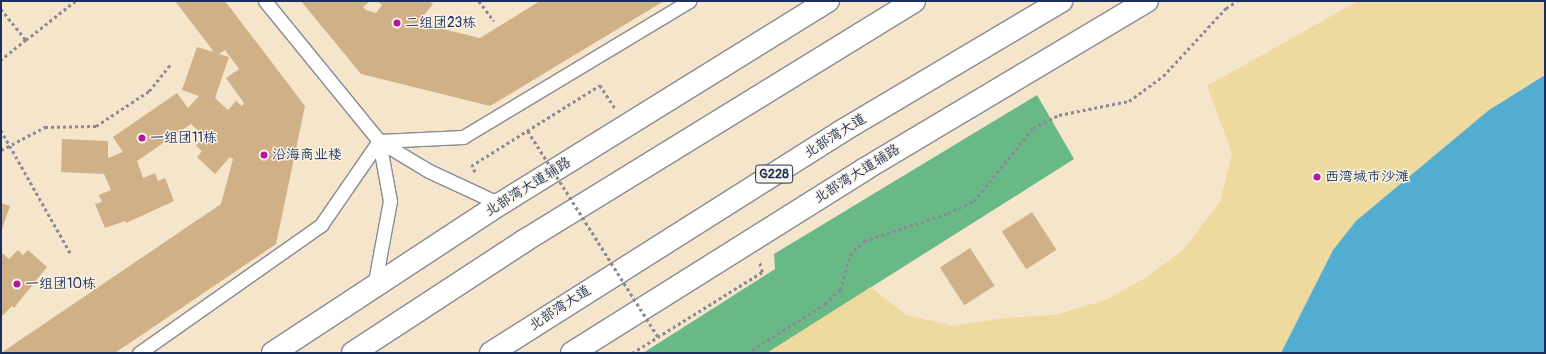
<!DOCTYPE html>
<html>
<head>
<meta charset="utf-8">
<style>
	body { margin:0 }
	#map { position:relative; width:1546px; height:354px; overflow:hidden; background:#f5e5cb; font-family:Pangolin,"LXGW WenKai TC",sans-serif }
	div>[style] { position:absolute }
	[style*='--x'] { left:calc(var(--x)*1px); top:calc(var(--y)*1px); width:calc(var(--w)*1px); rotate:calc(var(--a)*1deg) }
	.forest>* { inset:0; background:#68b985 }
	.sand>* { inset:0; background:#eeda9e }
	.water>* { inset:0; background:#53add1 }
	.building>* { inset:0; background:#d0b187; transform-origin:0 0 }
	.path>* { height:2.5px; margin-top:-1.25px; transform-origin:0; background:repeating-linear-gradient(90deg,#888a94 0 3px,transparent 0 6px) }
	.roads { filter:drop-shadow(1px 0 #888a94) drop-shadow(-1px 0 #888a94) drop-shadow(0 1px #888a94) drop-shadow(0 -1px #888a94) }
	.lane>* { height:13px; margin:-6.5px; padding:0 6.5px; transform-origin:6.5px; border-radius:6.5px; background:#fff }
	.secondary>* { height:22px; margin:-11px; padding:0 11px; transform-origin:11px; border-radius:11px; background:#fff }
	.highway>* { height:22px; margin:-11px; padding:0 11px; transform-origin:11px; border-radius:11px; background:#fff }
	.path-bridge>* { height:2.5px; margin-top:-1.25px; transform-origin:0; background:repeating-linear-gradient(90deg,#888a94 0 3px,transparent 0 6px) }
	.dots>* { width:11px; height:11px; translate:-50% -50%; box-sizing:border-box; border:2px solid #fcf5e5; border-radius:50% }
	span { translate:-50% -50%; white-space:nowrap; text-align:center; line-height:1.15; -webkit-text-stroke:3px #fcf5e5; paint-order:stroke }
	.shield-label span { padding:1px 3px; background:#fcf5e5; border:1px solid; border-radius:3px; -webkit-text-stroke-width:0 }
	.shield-label { font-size:13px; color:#1b2f5e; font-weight:700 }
	.poi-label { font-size:14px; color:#1b2f5e }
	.left { translate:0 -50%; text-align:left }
	.street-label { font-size:14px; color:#1b2f5e }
	.frame { position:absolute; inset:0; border:2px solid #1b2f5e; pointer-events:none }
</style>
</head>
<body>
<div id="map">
	<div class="forest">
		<i style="clip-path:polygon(1037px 95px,1074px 159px,767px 353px,643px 353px,775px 269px,774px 254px)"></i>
	</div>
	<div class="sand">
		<i style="clip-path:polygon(1358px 1px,1545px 1px,1545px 75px,1489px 110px,1333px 250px,1281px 353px,767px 353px,871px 287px,906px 315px,953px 326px,1005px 318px,1054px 315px,1106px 300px,1147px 277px,1182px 251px,1220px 202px,1232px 153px,1207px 86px)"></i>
	</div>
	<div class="water">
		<i style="clip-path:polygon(1545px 75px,1545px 353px,1281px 353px,1333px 250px,1356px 221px,1489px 110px)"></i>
	</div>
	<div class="building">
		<i style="clip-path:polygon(evenodd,175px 1px,225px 1px,305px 106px,276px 244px,115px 353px,1px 353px,221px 204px,233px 159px,230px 157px,215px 174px,197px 157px,202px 151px,196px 146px,204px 136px,191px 124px,137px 161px,143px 178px,155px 173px,158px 181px,165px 178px,174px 201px,126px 223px,125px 221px,105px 228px,95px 204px,102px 202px,99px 195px,111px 190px,104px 174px,61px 172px,62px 139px,108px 141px,108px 158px,123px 152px,113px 137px,177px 93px,188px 108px,199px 96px,182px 90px,197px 47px,214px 52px,175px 1px,225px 50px,239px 69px,226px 78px,244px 103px,242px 106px,236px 101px,228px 110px,215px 98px,229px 57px,219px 54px,225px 50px)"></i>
		<i style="clip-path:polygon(301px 1px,370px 1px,363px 7px,366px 10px,376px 13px,382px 5px,377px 1px,429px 1px,433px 4px,418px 23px,480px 38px,540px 1px,664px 1px,490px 106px,361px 74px)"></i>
		<i style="clip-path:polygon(1px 203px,10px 206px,1px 232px)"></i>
		<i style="left:1032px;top:212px;width:45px;height:36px;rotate:57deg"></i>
		<i style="left:970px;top:248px;width:45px;height:36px;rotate:57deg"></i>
		<i style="clip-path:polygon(18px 250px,23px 255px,28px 250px,47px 267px,14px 308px,12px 306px,1px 317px,1px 252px,9px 259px)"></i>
	</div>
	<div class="path">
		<i style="--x:479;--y:1;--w:25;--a:53"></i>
		<i style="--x:1;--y:9;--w:40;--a:51"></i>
		<i style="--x:26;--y:40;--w:32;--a:141"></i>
		<i style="--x:26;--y:40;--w:63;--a:-38.5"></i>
		<i style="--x:1;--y:130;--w:142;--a:60.6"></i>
		<i style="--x:1;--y:150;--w:50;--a:-27.6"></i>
		<i style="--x:45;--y:127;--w:51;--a:-1.1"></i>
		<i style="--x:96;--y:126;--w:64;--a:-33.4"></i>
		<i style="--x:149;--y:91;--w:36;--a:-51"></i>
		<i style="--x:475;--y:172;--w:7;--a:-124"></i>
		<i style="--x:471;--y:166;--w:152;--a:-32.1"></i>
		<i style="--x:600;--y:85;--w:27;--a:57"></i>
		<i style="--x:632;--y:353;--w:153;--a:-31.9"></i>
		<i style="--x:762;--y:272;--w:11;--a:-105"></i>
		<i style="--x:747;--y:353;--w:92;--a:-32.1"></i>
		<i style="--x:825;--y:304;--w:21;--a:-43"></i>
		<i style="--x:840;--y:290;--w:36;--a:-74"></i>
		<i style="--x:850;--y:255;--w:20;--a:-45"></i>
		<i style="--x:864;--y:241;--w:89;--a:-18.4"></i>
		<i style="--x:948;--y:213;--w:29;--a:-25"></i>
		<i style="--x:974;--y:201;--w:94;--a:-51.1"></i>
		<i style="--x:1033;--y:128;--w:29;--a:-27"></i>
		<i style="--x:1059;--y:115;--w:71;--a:-11.3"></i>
		<i style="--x:1129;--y:101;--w:42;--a:-36.3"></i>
		<i style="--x:1163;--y:76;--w:93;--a:-47.2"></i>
		<i style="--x:1226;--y:8;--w:13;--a:-32"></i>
	</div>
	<div class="roads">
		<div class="lane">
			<i style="--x:265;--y:1;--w:181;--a:50.8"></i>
			<i style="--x:374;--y:287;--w:87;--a:-79.5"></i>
			<i style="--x:390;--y:201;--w:61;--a:-100.4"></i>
			<i style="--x:379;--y:141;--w:58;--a:31"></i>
			<i style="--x:429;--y:171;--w:78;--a:24.9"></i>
			<i style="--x:139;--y:353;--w:223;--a:-35.1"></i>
			<i style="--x:321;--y:225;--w:102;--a:-55.4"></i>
			<i style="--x:379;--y:141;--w:84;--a:-2.7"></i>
			<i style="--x:463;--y:137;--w:264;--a:-31"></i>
		</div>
		<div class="secondary">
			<i style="--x:273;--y:353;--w:272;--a:-33.3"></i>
			<i style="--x:500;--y:204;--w:386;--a:-31.8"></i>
			<i style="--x:572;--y:353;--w:346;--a:-32.1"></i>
			<i style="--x:865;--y:169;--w:328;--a:-30.8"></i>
		</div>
		<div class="highway">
			<i style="--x:353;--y:353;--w:204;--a:-33.2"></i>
			<i style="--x:524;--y:241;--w:458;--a:-31.6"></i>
			<i style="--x:491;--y:353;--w:415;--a:-32.3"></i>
			<i style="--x:842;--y:131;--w:255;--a:-30.7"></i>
		</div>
	</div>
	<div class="path-bridge">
		<i style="--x:528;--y:131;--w:244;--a:57.7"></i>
	</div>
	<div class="dots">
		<i style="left:397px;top:23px;background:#b5179e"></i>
		<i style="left:142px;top:138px;background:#b5179e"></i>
		<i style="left:264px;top:155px;background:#b5179e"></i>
		<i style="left:1317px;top:177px;background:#b5179e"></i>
		<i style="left:17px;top:284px;background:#b5179e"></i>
	</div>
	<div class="shield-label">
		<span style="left:774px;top:174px">G228</span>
	</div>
	<div class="poi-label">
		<span class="left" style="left:405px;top:23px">二组团23栋</span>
		<span class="left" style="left:150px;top:138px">一组团11栋</span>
		<span class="left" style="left:272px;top:155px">沿海商业楼</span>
		<span class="left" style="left:1325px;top:177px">西湾城市沙滩</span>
		<span class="left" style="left:25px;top:284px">一组团10栋</span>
	</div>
	<div class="street-label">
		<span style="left:835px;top:136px;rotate:-32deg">北部湾大道</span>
		<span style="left:857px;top:174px;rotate:-32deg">北部湾大道辅路</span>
		<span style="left:528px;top:187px;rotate:-32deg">北部湾大道辅路</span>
		<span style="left:560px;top:308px;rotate:-33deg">北部湾大道</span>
	</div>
	<div class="frame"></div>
</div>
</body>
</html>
